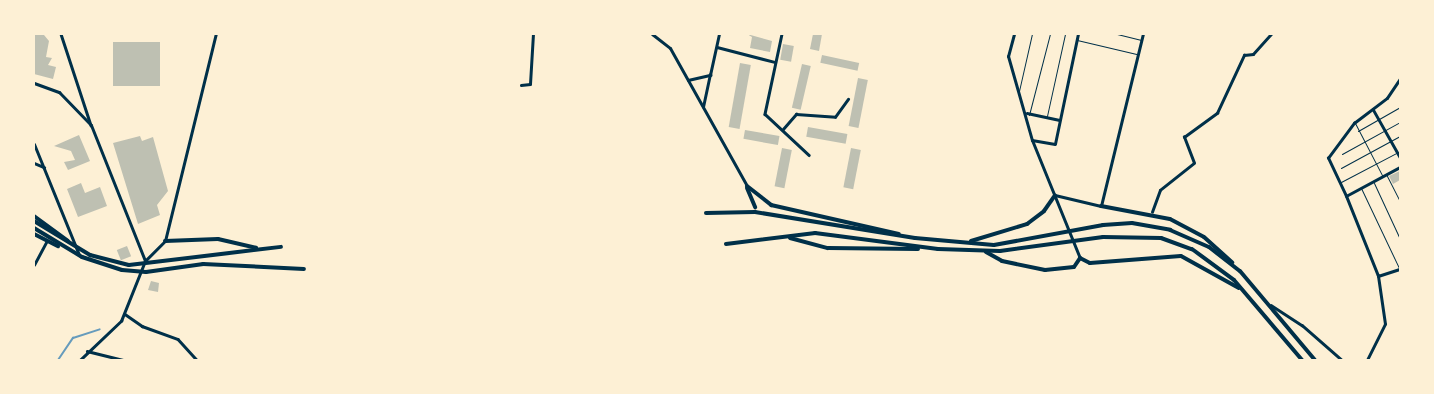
<!DOCTYPE html>
<html>
<head>
<meta charset="utf-8">
<style>
	body { margin:0 }
	#map { position:relative; width:1434px; height:394px; overflow:hidden; background:#fdf0d5; font-family:Roboto,sans-serif }
	div>[style] { position:absolute }
	[style*='--x'] { left:calc(var(--x)*1px); top:calc(var(--y)*1px); width:calc(var(--w)*1px); rotate:calc(var(--a)*1deg) }
	.stream>* { height:2px; margin:-1px; padding:0 1px; transform-origin:1px; border-radius:1px; background:#669bbc }
	.building>* { inset:0; background:#bec0b2; transform-origin:0 0 }
	.service>* { height:1px; margin:-0.5px; padding:0 0.5px; transform-origin:0.5px; border-radius:0.5px; background:#003049 }
	.minor>* { height:2.5px; margin:-1.25px; padding:0 1.25px; transform-origin:1.25px; border-radius:1.25px; background:#003049 }
	.tertiary>* { height:3px; margin:-1.5px; padding:0 1.5px; transform-origin:1.5px; border-radius:1.5px; background:#003049 }
	.secondary>* { height:4px; margin:-2px; padding:0 2px; transform-origin:2px; border-radius:2px; background:#003049 }
	span { translate:-50% -50%; white-space:nowrap; text-align:center; line-height:1.15; -webkit-text-stroke:4px #fdf0d5; paint-order:stroke }
	.frame { position:absolute; inset:0; border:35px solid #fdf0d5; pointer-events:none }
</style>
</head>
<body>
<div id="map">
	<div class="stream">
		<i style="--x:58;--y:360;--w:27;--a:-56"></i>
		<i style="--x:73;--y:338;--w:28;--a:-18"></i>
	</div>
	<div class="building">
		<i style="clip-path:polygon(34px 34px,44px 35px,49px 41px,46px 57px,52px 58px,48px 65px,56px 67px,53px 79px,34px 74px)"></i>
		<i style="clip-path:polygon(747px 34px,772px 41px,770px 52px,750px 48px,752px 37px)"></i>
		<i style="clip-path:polygon(813px 34px,822px 34px,819px 51px,810px 49px)"></i>
		<i style="left:113px;top:42px;width:47px;height:44px"></i>
		<i style="left:783px;top:44px;width:11px;height:16px;rotate:10deg"></i>
		<i style="left:822px;top:55px;width:38px;height:8px;rotate:12deg"></i>
		<i style="left:740px;top:63px;width:11px;height:65px;rotate:10deg"></i>
		<i style="left:802px;top:64px;width:9px;height:45px;rotate:13deg"></i>
		<i style="left:858px;top:78px;width:10px;height:49px;rotate:11deg"></i>
		<i style="left:808px;top:127px;width:40px;height:10px;rotate:10deg"></i>
		<i style="left:745px;top:130px;width:35px;height:9px;rotate:10deg"></i>
		<i style="clip-path:polygon(79px 135px,90px 161px,68px 170px,64px 162px,75px 160px,71px 151px,54px 146px)"></i>
		<i style="clip-path:polygon(140px 136px,142px 141px,153px 137px,168px 191px,157px 205px,160px 215px,138px 224px,113px 143px)"></i>
		<i style="left:782px;top:148px;width:10px;height:39px;rotate:11deg"></i>
		<i style="left:851px;top:148px;width:10px;height:40px;rotate:11deg"></i>
		<i style="clip-path:polygon(1400px 171px,1400px 180px,1393px 184px,1389px 176px)"></i>
		<i style="clip-path:polygon(81px 183px,85px 193px,100px 187px,107px 206px,78px 217px,67px 189px)"></i>
		<i style="left:127px;top:246px;width:11px;height:11px;rotate:68deg"></i>
		<i style="clip-path:polygon(151px 281px,159px 283px,158px 292px,148px 290px)"></i>
	</div>
	<div class="service">
		<i style="--x:1117;--y:34;--w:25;--a:14"></i>
		<i style="--x:1077;--y:40;--w:61;--a:13.3"></i>
		<i style="--x:1019;--y:91;--w:58;--a:-77.2"></i>
		<i style="--x:1029;--y:115;--w:84;--a:-75.5"></i>
		<i style="--x:1047;--y:116;--w:84;--a:-77.6"></i>
		<i style="--x:1355;--y:123;--w:59;--a:62.6"></i>
		<i style="--x:1358;--y:131;--w:48;--a:-29.7"></i>
		<i style="--x:1342;--y:154;--w:66;--a:-28.9"></i>
		<i style="--x:1341;--y:168;--w:67;--a:-28.5"></i>
		<i style="--x:1386;--y:174;--w:31;--a:63"></i>
		<i style="--x:1341;--y:182;--w:67;--a:-27.7"></i>
		<i style="--x:1374;--y:183;--w:62;--a:65.1"></i>
		<i style="--x:1361;--y:188;--w:89;--a:64.6"></i>
	</div>
	<div class="minor">
		<i style="--x:61;--y:34;--w:96;--a:71.8"></i>
		<i style="--x:782;--y:34;--w:82;--a:102"></i>
		<i style="--x:765;--y:114;--w:60;--a:43"></i>
		<i style="--x:717;--y:47;--w:60;--a:14.5"></i>
		<i style="--x:688;--y:80;--w:23;--a:-13"></i>
		<i style="--x:710;--y:75;--w:42;--a:-77.6"></i>
		<i style="--x:521;--y:85;--w:9;--a:-6"></i>
		<i style="--x:530;--y:84;--w:50;--a:-86.6"></i>
		<i style="--x:703;--y:107;--w:33;--a:-78"></i>
		<i style="--x:1373;--y:109;--w:55;--a:60.6"></i>
		<i style="--x:1027;--y:113;--w:33;--a:12"></i>
		<i style="--x:783;--y:129;--w:20;--a:-49"></i>
		<i style="--x:796;--y:114;--w:39;--a:4"></i>
		<i style="--x:835;--y:117;--w:22;--a:-54"></i>
		<i style="--x:1032;--y:140;--w:23;--a:10"></i>
		<i style="--x:1055;--y:144;--w:112;--a:-78.2"></i>
		<i style="--x:34;--y:163;--w:11;--a:22"></i>
		<i style="--x:1055;--y:195;--w:47;--a:13.4"></i>
		<i style="--x:1101;--y:206;--w:177;--a:-76.3"></i>
		<i style="--x:1346;--y:196;--w:42;--a:-115.3"></i>
		<i style="--x:1328;--y:158;--w:44;--a:-53.4"></i>
		<i style="--x:1354;--y:123;--w:41;--a:-37.1"></i>
		<i style="--x:1387;--y:98;--w:23;--a:-56"></i>
		<i style="--x:1152;--y:212;--w:23;--a:-70"></i>
		<i style="--x:1160;--y:190;--w:43;--a:-38.5"></i>
		<i style="--x:1194;--y:163;--w:28;--a:-111"></i>
		<i style="--x:1184;--y:137;--w:41;--a:-36"></i>
		<i style="--x:1217;--y:113;--w:64;--a:-65"></i>
		<i style="--x:1244;--y:55;--w:9;--a:-6"></i>
		<i style="--x:1253;--y:54;--w:27;--a:-48"></i>
		<i style="--x:34;--y:265;--w:27;--a:-62"></i>
		<i style="--x:1378;--y:276;--w:86;--a:-111.8"></i>
		<i style="--x:1346;--y:196;--w:61;--a:-28.2"></i>
		<i style="--x:1271;--y:305;--w:37;--a:33"></i>
		<i style="--x:1302;--y:325;--w:53;--a:41.2"></i>
		<i style="--x:125;--y:314;--w:21;--a:35"></i>
		<i style="--x:142;--y:326;--w:38;--a:20"></i>
		<i style="--x:178;--y:339;--w:28;--a:48"></i>
		<i style="--x:87;--y:351;--w:38;--a:14"></i>
		<i style="--x:80;--y:360;--w:57;--a:-43.6"></i>
		<i style="--x:121;--y:321;--w:65;--a:-68.2"></i>
		<i style="--x:145;--y:261;--w:28;--a:-45"></i>
		<i style="--x:165;--y:241;--w:213;--a:-76.2"></i>
		<i style="--x:222;--y:360;--w:13;--a:0"></i>
		<i style="--x:1367;--y:360;--w:40;--a:-63.4"></i>
		<i style="--x:1385;--y:324;--w:49;--a:-98.3"></i>
		<i style="--x:1378;--y:276;--w:23;--a:-18"></i>
	</div>
	<div class="tertiary">
		<i style="--x:652;--y:34;--w:23;--a:38"></i>
		<i style="--x:670;--y:48;--w:158;--a:60.8"></i>
		<i style="--x:1014;--y:34;--w:23;--a:105"></i>
		<i style="--x:1008;--y:56;--w:87;--a:74.1"></i>
		<i style="--x:1032;--y:140;--w:127;--a:67.9"></i>
		<i style="--x:34;--y:83;--w:27;--a:20"></i>
		<i style="--x:59;--y:92;--w:46;--a:45.9"></i>
		<i style="--x:91;--y:125;--w:146;--a:68.3"></i>
		<i style="--x:34;--y:144;--w:120;--a:67.9"></i>
	</div>
	<div class="secondary">
		<i style="--x:747;--y:186;--w:31;--a:38"></i>
		<i style="--x:771;--y:205;--w:131;--a:12.8"></i>
		<i style="--x:747;--y:188;--w:21;--a:67"></i>
		<i style="--x:1101;--y:206;--w:70;--a:10.7"></i>
		<i style="--x:1170;--y:219;--w:38;--a:28"></i>
		<i style="--x:1204;--y:237;--w:38;--a:42"></i>
		<i style="--x:706;--y:213;--w:49;--a:-1.2"></i>
		<i style="--x:755;--y:212;--w:162;--a:9.2"></i>
		<i style="--x:915;--y:238;--w:79;--a:5.1"></i>
		<i style="--x:994;--y:245;--w:111;--a:-10.4"></i>
		<i style="--x:1103;--y:225;--w:29;--a:-4"></i>
		<i style="--x:1132;--y:223;--w:39;--a:10"></i>
		<i style="--x:1170;--y:230;--w:43;--a:23.6"></i>
		<i style="--x:1209;--y:247;--w:39;--a:38"></i>
		<i style="--x:1240;--y:271;--w:116;--a:49.9"></i>
		<i style="--x:34;--y:216;--w:42;--a:36.3"></i>
		<i style="--x:34;--y:221;--w:66;--a:31.3"></i>
		<i style="--x:90;--y:255;--w:40;--a:14.4"></i>
		<i style="--x:129;--y:265;--w:153;--a:-6.8"></i>
		<i style="--x:34;--y:228;--w:56;--a:31.1"></i>
		<i style="--x:82;--y:257;--w:42;--a:18"></i>
		<i style="--x:122;--y:270;--w:24;--a:5"></i>
		<i style="--x:146;--y:272;--w:58;--a:-8"></i>
		<i style="--x:203;--y:264;--w:101;--a:2.8"></i>
		<i style="--x:34;--y:234;--w:27;--a:27"></i>
		<i style="--x:790;--y:238;--w:39;--a:15"></i>
		<i style="--x:828;--y:248;--w:90;--a:0.6"></i>
		<i style="--x:165;--y:241;--w:53;--a:-2.2"></i>
		<i style="--x:218;--y:239;--w:39;--a:13"></i>
		<i style="--x:971;--y:241;--w:59;--a:-16.9"></i>
		<i style="--x:1027;--y:224;--w:21;--a:-37"></i>
		<i style="--x:1044;--y:211;--w:19;--a:-55"></i>
		<i style="--x:726;--y:244;--w:90;--a:-7"></i>
		<i style="--x:815;--y:233;--w:124;--a:7.4"></i>
		<i style="--x:938;--y:249;--w:62;--a:1.8"></i>
		<i style="--x:1000;--y:251;--w:104;--a:-7.7"></i>
		<i style="--x:1103;--y:237;--w:58;--a:1"></i>
		<i style="--x:1161;--y:238;--w:33;--a:20"></i>
		<i style="--x:1192;--y:249;--w:52;--a:36.4"></i>
		<i style="--x:1234;--y:280;--w:105;--a:49.6"></i>
		<i style="--x:986;--y:252;--w:18;--a:29"></i>
		<i style="--x:1002;--y:261;--w:44;--a:11.8"></i>
		<i style="--x:1045;--y:270;--w:29;--a:-6"></i>
		<i style="--x:1074;--y:267;--w:11;--a:-56"></i>
		<i style="--x:1080;--y:258;--w:11;--a:27"></i>
		<i style="--x:1090;--y:263;--w:91;--a:-4.4"></i>
		<i style="--x:1181;--y:256;--w:66;--a:28.9"></i>
	</div>
	<div class="frame"></div>
</div>
</body>
</html>
